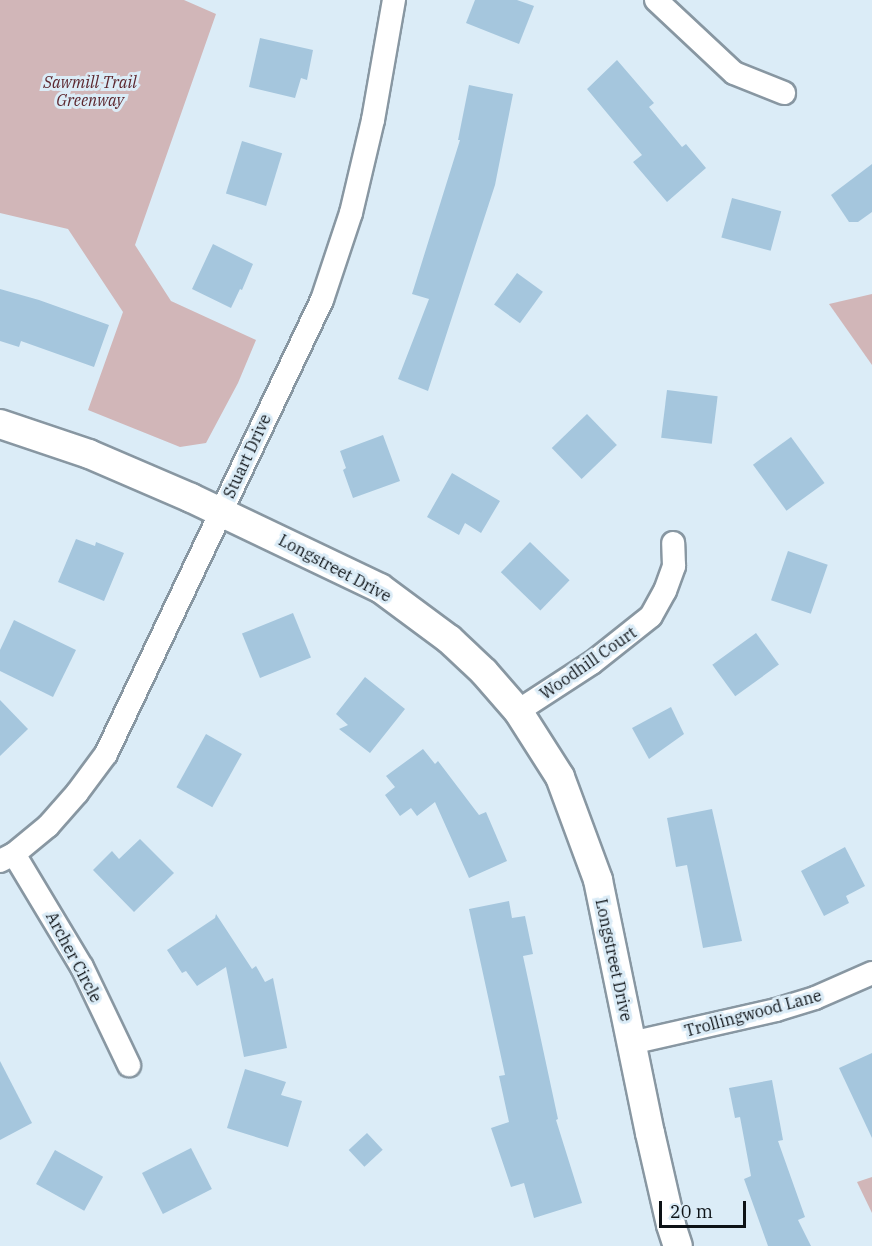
<!DOCTYPE html>
<html>
<head>
<meta charset="utf-8">
<style>
	body { margin:0 }
	#map { position:relative; width:872px; height:1246px; overflow:hidden; background:#dbecf7; font-family:"IBM Plex Serif",serif }
	div>[style] { position:absolute }
	[style*='--x'] { left:calc(var(--x)*1px); top:calc(var(--y)*1px); width:calc(var(--w)*1px); rotate:calc(var(--a)*1deg) }
	.green>* { inset:0; background:#d1b6b8 }
	.building>* { inset:0; background:#a5c6dd; transform-origin:0 0 }
	.roads { filter:drop-shadow(2px 0 #8897a2) drop-shadow(-2px 0 #8897a2) drop-shadow(0 2px #8897a2) drop-shadow(0 -2px #8897a2) }
	.minor>* { height:22px; margin:-11px; padding:0 11px; transform-origin:11px; border-radius:11px; background:#fff }
	.tertiary>* { height:28px; margin:-14px; padding:0 14px; transform-origin:14px; border-radius:14px; background:#fff }
	span { translate:-50% -50%; white-space:nowrap; text-align:center; line-height:1.15; -webkit-text-stroke:6px #dbecf7; paint-order:stroke }
	.park-label { font-size:16px; color:#5c272f; font-style:italic }
	.street-label { font-size:16px; color:#0d1216 }
	.scale { position:absolute; left:659px; top:1201px; width:87px; height:27px; box-sizing:border-box; border:3px solid #0d1216; border-top:0; padding-left:8px; font-size:18px; line-height:21px; white-space:nowrap; color:#0d1216; -webkit-text-stroke:4px #dbecf7; paint-order:stroke }
</style>
</head>
<body>
<div id="map">
	<div class="green">
		<i style="clip-path:polygon(0 0,184px 0,216px 14px,135px 245px,171px 301px,256px 340px,238px 383px,206px 443px,180px 447px,88px 410px,123px 312px,68px 229px,0 213px)"></i>
		<i style="clip-path:polygon(872px 294px,872px 365px,829px 304px)"></i>
		<i style="clip-path:polygon(872px 1177px,872px 1213px,857px 1182px)"></i>
	</div>
	<div class="building">
		<i style="clip-path:polygon(475px 0,517px 0,534px 6px,519px 44px,466px 23px)"></i>
		<i style="clip-path:polygon(260px 38px,313px 50px,307px 80px,301px 78px,295px 98px,249px 87px)"></i>
		<i style="clip-path:polygon(617px 60px,654px 103px,649px 107px,682px 147px,686px 144px,706px 168px,667px 202px,633px 162px,642px 155px,587px 89px)"></i>
		<i style="clip-path:polygon(469px 85px,513px 94px,495px 185px,428px 391px,398px 379px,429px 299px,412px 294px,460px 140px,458px 140px)"></i>
		<i style="left:242px;top:141px;width:42px;height:55px;rotate:17deg"></i>
		<i style="clip-path:polygon(872px 164px,872px 212px,858px 222px,849px 222px,831px 195px)"></i>
		<i style="left:732px;top:198px;width:51px;height:41px;rotate:15deg"></i>
		<i style="clip-path:polygon(213px 244px,253px 264px,242px 290px,240px 289px,231px 308px,192px 289px)"></i>
		<i style="left:517px;top:273px;width:32px;height:39px;rotate:36deg"></i>
		<i style="clip-path:polygon(0 289px,39px 300px,109px 325px,94px 367px,21px 341px,19px 347px,0 341px)"></i>
		<i style="left:667px;top:390px;width:51px;height:48px;rotate:7deg"></i>
		<i style="left:587px;top:414px;width:43px;height:49px;rotate:46deg"></i>
		<i style="clip-path:polygon(383px 435px,400px 481px,353px 498px,343px 470px,346px 468px,340px 451px)"></i>
		<i style="left:791px;top:437px;width:57px;height:47px;rotate:54deg"></i>
		<i style="clip-path:polygon(452px 473px,500px 501px,481px 533px,465px 523px,459px 535px,427px 517px)"></i>
		<i style="clip-path:polygon(76px 539px,95px 546px,96px 542px,124px 553px,104px 601px,58px 582px)"></i>
		<i style="left:530px;top:542px;width:55px;height:42px;rotate:44deg"></i>
		<i style="left:788px;top:551px;width:42px;height:52px;rotate:19deg"></i>
		<i style="left:293px;top:613px;width:48px;height:55px;rotate:68deg"></i>
		<i style="clip-path:polygon(14px 620px,76px 650px,53px 697px,0 671px,0 650px)"></i>
		<i style="left:756px;top:633px;width:39px;height:54px;rotate:54deg"></i>
		<i style="clip-path:polygon(365px 677px,405px 709px,370px 753px,339px 729px,348px 725px,336px 714px)"></i>
		<i style="clip-path:polygon(0 700px,28px 729px,0 756px)"></i>
		<i style="clip-path:polygon(671px 707px,684px 734px,649px 759px,632px 728px)"></i>
		<i style="left:206px;top:734px;width:41px;height:61px;rotate:29deg"></i>
		<i style="clip-path:polygon(423px 749px,435px 764px,438px 761px,479px 815px,486px 812px,507px 861px,469px 878px,435px 802px,417px 816px,411px 808px,400px 816px,385px 795px,395px 787px,386px 776px)"></i>
		<i style="clip-path:polygon(712px 809px,742px 941px,703px 948px,687px 865px,676px 867px,667px 818px)"></i>
		<i style="clip-path:polygon(140px 839px,174px 873px,134px 912px,93px 870px,112px 851px,119px 859px)"></i>
		<i style="clip-path:polygon(845px 847px,865px 886px,846px 896px,849px 903px,824px 916px,801px 871px)"></i>
		<i style="clip-path:polygon(509px 901px,512px 918px,525px 916px,533px 954px,523px 956px,558px 1119px,556px 1120px,582px 1203px,534px 1218px,524px 1183px,511px 1187px,491px 1128px,509px 1122px,499px 1076px,505px 1075px,469px 909px)"></i>
		<i style="clip-path:polygon(216px 914px,252px 969px,256px 966px,265px 982px,273px 978px,287px 1048px,244px 1057px,226px 967px,197px 986px,186px 971px,182px 973px,167px 950px,215px 918px)"></i>
		<i style="clip-path:polygon(872px 1053px,872px 1138px,839px 1068px)"></i>
		<i style="clip-path:polygon(0 1061px,32px 1123px,0 1140px)"></i>
		<i style="clip-path:polygon(245px 1069px,286px 1082px,281px 1095px,302px 1101px,288px 1147px,227px 1128px)"></i>
		<i style="clip-path:polygon(772px 1080px,783px 1140px,778px 1141px,805px 1217px,798px 1220px,811px 1246px,768px 1246px,744px 1179px,751px 1176px,740px 1117px,735px 1118px,729px 1088px)"></i>
		<i style="left:367px;top:1133px;width:23px;height:25px;rotate:47deg"></i>
		<i style="left:191px;top:1148px;width:46px;height:55px;rotate:63deg"></i>
		<i style="left:55px;top:1150px;width:55px;height:39px;rotate:29deg"></i>
	</div>
	<div class="roads">
		<div class="minor">
			<i style="--x:656;--y:0;--w:107;--a:43.1"></i>
			<i style="--x:734;--y:73;--w:54;--a:21.8"></i>
			<i style="--x:518;--y:711;--w:88;--a:-33"></i>
			<i style="--x:592;--y:663;--w:75;--a:-38.5"></i>
			<i style="--x:651;--y:616;--w:29;--a:-61"></i>
			<i style="--x:665;--y:591;--w:27;--a:-70"></i>
			<i style="--x:674;--y:566;--w:23;--a:-92"></i>
			<i style="--x:14;--y:854;--w:132;--a:59"></i>
			<i style="--x:82;--y:967;--w:109;--a:64.4"></i>
			<i style="--x:0;--y:861;--w:16;--a:-27"></i>
			<i style="--x:14;--y:854;--w:44;--a:-39.5"></i>
			<i style="--x:48;--y:826;--w:44;--a:-48.7"></i>
			<i style="--x:77;--y:793;--w:49;--a:-53.4"></i>
			<i style="--x:106;--y:754;--w:503;--a:-64.56"></i>
			<i style="--x:322;--y:300;--w:92;--a:-71.6"></i>
			<i style="--x:351;--y:213;--w:96;--a:-76.7"></i>
			<i style="--x:373;--y:120;--w:122;--a:-80.1"></i>
			<i style="--x:631;--y:1043;--w:149;--a:-12.8"></i>
			<i style="--x:776;--y:1010;--w:41;--a:-17.1"></i>
			<i style="--x:815;--y:998;--w:62;--a:-23.7"></i>
		</div>
		<div class="tertiary">
			<i style="--x:0;--y:424;--w:94;--a:18.6"></i>
			<i style="--x:89;--y:454;--w:111;--a:23.3"></i>
			<i style="--x:191;--y:498;--w:209;--a:25.5"></i>
			<i style="--x:380;--y:588;--w:86;--a:36.5"></i>
			<i style="--x:449;--y:639;--w:48;--a:43.3"></i>
			<i style="--x:484;--y:672;--w:52;--a:48.9"></i>
			<i style="--x:518;--y:711;--w:78;--a:57.5"></i>
			<i style="--x:560;--y:777;--w:110;--a:69.7"></i>
			<i style="--x:598;--y:880;--w:258;--a:78.4"></i>
			<i style="--x:650;--y:1133;--w:94;--a:77.1"></i>
			<i style="--x:671;--y:1225;--w:22;--a:72"></i>
		</div>
	</div>
	<div class="park-label">
		<span style="left:90px;top:91px">Sawmill Trail<br>Greenway</span>
	</div>
	<div class="street-label">
		<span style="left:247px;top:456px;rotate:-65deg">Stuart Drive</span>
		<span style="left:335px;top:568px;rotate:28deg">Longstreet Drive</span>
		<span style="left:588px;top:663px;rotate:-35deg">Woodhill Court</span>
		<span style="left:74px;top:957px;rotate:62deg">Archer Circle</span>
		<span style="left:614px;top:960px;rotate:78deg">Longstreet Drive</span>
		<span style="left:753px;top:1013px;rotate:-15deg">Trollingwood Lane</span>
	</div>
	<div class="scale">20 m</div>
</div>
</body>
</html>
